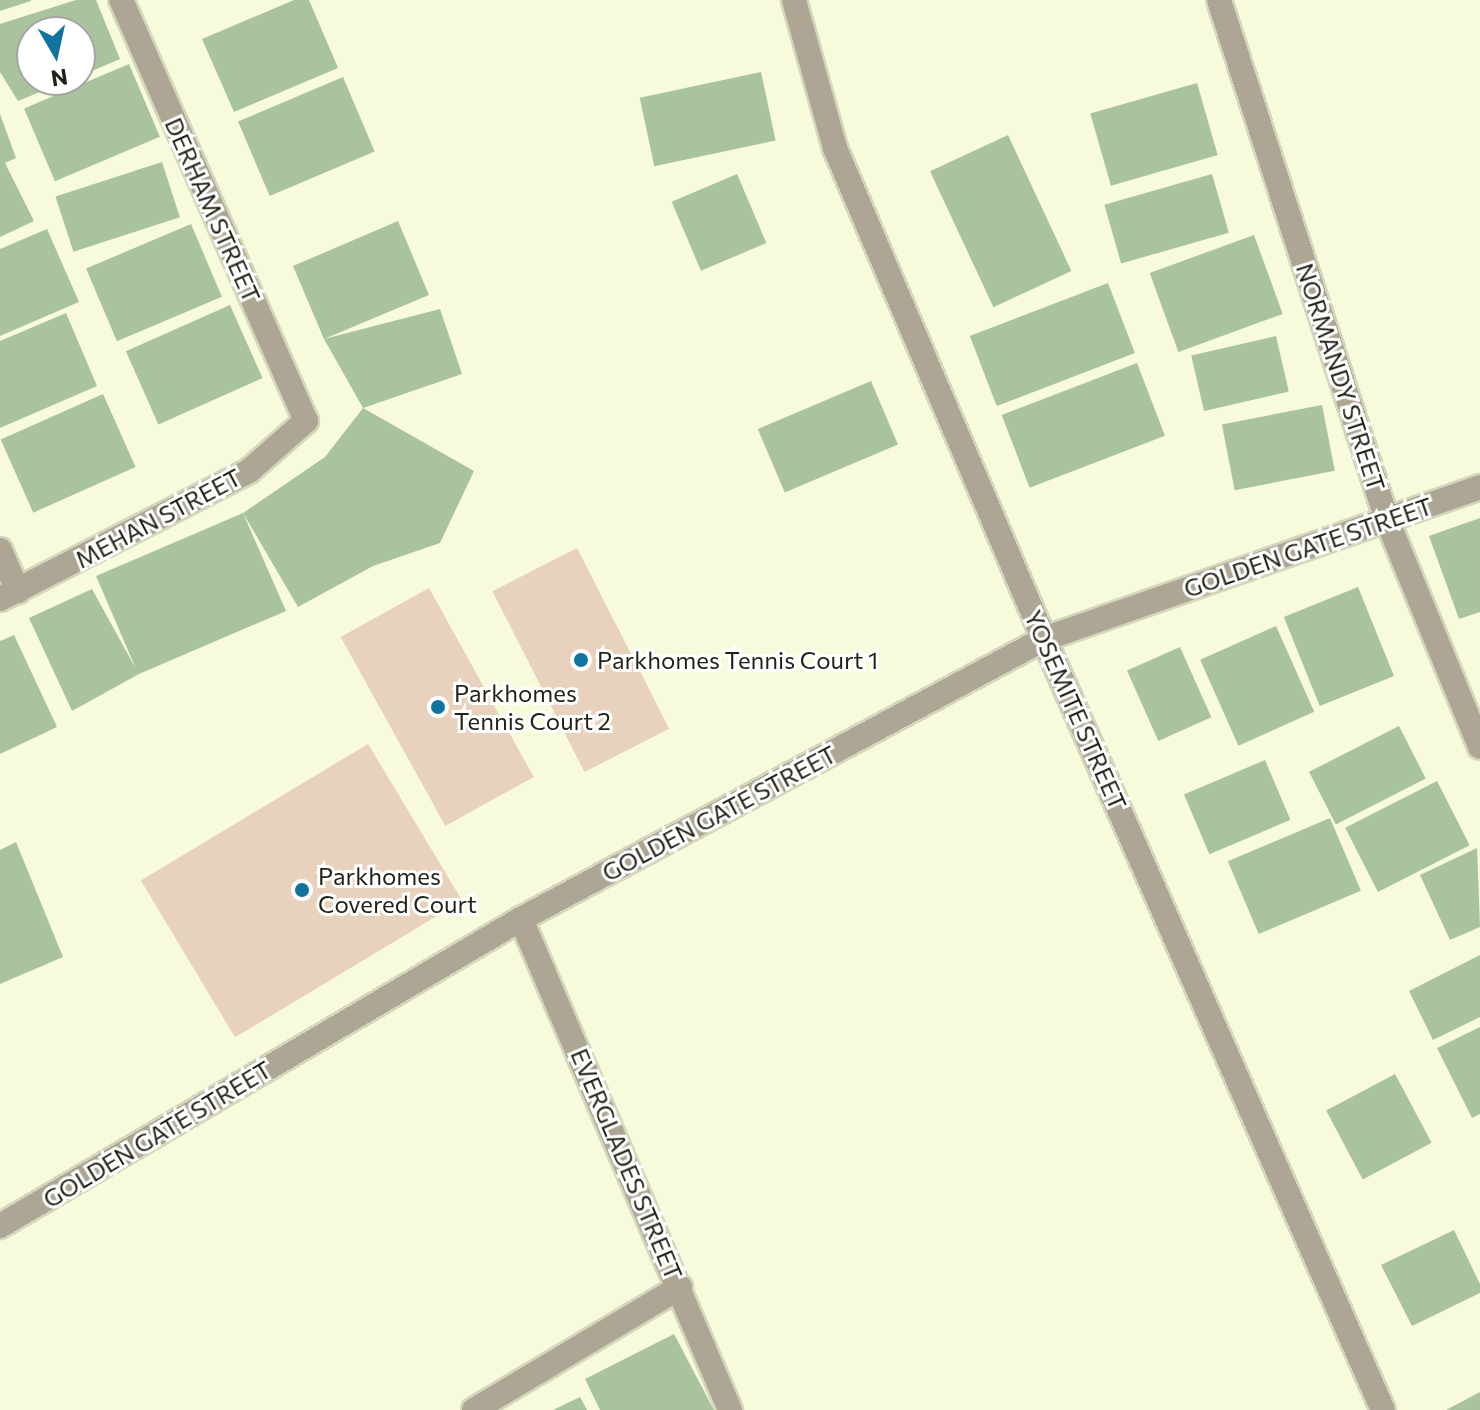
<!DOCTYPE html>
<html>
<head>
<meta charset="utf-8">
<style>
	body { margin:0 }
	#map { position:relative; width:1480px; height:1410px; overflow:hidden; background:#f7fadb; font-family:Commissioner,sans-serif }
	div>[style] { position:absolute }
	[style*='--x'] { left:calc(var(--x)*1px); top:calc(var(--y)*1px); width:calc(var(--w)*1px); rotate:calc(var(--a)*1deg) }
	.green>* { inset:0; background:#e8d1bd; transform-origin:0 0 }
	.building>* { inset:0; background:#aac39f; transform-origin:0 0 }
	.roads { filter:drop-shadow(2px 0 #d4d7bb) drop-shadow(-2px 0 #d4d7bb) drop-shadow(0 2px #d4d7bb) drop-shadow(0 -2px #d4d7bb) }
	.street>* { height:24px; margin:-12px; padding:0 12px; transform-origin:12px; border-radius:12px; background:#ada695 }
	.dots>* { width:22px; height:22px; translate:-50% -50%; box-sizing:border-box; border:4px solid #fff; border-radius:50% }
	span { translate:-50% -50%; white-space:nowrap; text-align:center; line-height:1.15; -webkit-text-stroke:6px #fff; paint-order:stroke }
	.street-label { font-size:24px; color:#1f2115 }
	.poi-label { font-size:24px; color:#1f2115 }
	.left { translate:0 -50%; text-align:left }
	.north { position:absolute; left:16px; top:16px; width:80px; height:80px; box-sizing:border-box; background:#fff; border:2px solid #a5a6a1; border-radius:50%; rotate:171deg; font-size:22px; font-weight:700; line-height:32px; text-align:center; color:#1f2115 }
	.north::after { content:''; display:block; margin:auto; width:28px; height:36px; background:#1074a1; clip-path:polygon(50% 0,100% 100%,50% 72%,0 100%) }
</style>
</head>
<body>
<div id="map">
	<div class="green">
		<i style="left:577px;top:548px;width:203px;height:95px;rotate:63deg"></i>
		<i style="left:429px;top:588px;width:216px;height:101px;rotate:61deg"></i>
		<i style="left:368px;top:744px;width:183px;height:265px;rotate:59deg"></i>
	</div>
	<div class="building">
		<i style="clip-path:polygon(0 0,31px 0,31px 1px,0 11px)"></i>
		<i style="clip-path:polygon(76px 0,96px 0,120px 59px,80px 76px,80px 32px,32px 32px,32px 80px,69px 80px,18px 101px,0 72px,0 24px)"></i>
		<i style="clip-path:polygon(294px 0,309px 0,338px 68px,234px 112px,202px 39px)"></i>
		<i style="left:129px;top:64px;width:79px;height:114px;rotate:67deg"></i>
		<i style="left:761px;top:72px;width:70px;height:124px;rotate:78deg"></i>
		<i style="left:343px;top:77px;width:81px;height:114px;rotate:67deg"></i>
		<i style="left:1197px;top:83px;width:75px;height:111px;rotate:74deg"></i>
		<i style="clip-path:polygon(0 114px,16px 158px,5px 163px,34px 221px,0 237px)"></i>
		<i style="left:1008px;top:135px;width:150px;height:86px;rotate:65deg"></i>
		<i style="left:162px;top:162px;width:58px;height:112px;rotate:72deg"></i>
		<i style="left:737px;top:174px;width:75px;height:71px;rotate:67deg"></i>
		<i style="left:1212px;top:174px;width:61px;height:112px;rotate:74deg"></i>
		<i style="clip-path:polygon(398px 221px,429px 295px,324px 339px,440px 309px,462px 374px,363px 408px,324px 339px,293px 266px)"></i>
		<i style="left:191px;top:224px;width:79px;height:114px;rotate:67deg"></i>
		<i style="clip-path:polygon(47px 229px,79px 302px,0 336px,0 249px)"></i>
		<i style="left:1254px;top:235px;width:84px;height:111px;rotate:70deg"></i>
		<i style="left:1108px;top:283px;width:75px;height:148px;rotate:69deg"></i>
		<i style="left:230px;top:305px;width:80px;height:114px;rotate:66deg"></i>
		<i style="clip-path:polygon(66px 313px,97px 386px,0 428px,0 341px)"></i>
		<i style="left:1276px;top:336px;width:57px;height:87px;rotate:77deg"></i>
		<i style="left:1137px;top:363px;width:78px;height:145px;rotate:69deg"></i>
		<i style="left:871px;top:381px;width:69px;height:123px;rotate:67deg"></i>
		<i style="left:103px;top:394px;width:80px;height:112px;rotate:66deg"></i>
		<i style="left:1322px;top:405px;width:67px;height:102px;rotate:79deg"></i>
		<i style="clip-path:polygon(363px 408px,474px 471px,440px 543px,373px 566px,298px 607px,243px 513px,286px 611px,139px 674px,72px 711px,29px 618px,92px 589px,136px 669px,96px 576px,243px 513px,325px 457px)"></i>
		<i style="clip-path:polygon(1480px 518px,1480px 612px,1459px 619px,1429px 536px)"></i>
		<i style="left:1358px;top:587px;width:96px;height:80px;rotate:68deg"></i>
		<i style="left:1276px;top:626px;width:94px;height:83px;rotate:66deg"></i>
		<i style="clip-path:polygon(14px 635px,57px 727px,0 754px,0 641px)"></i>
		<i style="left:1180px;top:647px;width:77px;height:58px;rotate:66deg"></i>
		<i style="left:1399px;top:726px;width:59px;height:101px;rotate:63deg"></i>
		<i style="left:1265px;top:760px;width:65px;height:88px;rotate:67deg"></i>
		<i style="left:1437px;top:781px;width:72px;height:103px;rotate:63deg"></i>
		<i style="left:1330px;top:818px;width:79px;height:111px;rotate:67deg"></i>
		<i style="clip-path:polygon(16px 842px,63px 957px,0 984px,0 850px)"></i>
		<i style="clip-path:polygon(1477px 848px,1480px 927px,1450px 940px,1420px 875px)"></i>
		<i style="clip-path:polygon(1480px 955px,1480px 1017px,1433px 1040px,1409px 991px)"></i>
		<i style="clip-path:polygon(1480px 1027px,1480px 1114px,1472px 1118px,1437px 1048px)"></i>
		<i style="left:1395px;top:1074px;width:78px;height:78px;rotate:62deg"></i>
		<i style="clip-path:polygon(1454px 1230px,1480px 1284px,1480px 1293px,1412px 1326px,1381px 1265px)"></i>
		<i style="clip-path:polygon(674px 1334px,714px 1410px,600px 1410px,585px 1379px)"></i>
		<i style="clip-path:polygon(1480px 1392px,1480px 1410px,1446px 1410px)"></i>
		<i style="clip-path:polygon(580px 1397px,587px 1410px,553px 1410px)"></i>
	</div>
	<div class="roads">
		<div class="street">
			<i style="--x:794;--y:0;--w:154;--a:74.5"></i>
			<i style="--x:835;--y:148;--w:534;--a:66.94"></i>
			<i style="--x:1044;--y:639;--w:842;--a:66.27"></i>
			<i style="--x:1219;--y:0;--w:546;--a:72.1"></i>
			<i style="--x:1387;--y:520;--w:245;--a:67.7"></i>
			<i style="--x:0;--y:550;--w:45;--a:66.3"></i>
			<i style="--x:0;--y:599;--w:280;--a:-27.2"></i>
			<i style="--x:249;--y:471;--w:76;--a:-41.3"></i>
			<i style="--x:306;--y:421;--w:460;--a:-113.7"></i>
			<i style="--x:521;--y:919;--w:534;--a:66.94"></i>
			<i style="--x:0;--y:1226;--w:605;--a:-30.51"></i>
			<i style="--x:521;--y:919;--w:593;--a:-28.16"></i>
			<i style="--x:1044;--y:639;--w:462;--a:-19.2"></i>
			<i style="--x:474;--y:1410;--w:240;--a:-30.8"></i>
		</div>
	</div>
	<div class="dots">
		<i style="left:581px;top:660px;background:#1074a1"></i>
		<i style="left:438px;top:707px;background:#1074a1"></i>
		<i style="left:302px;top:890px;background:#1074a1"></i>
	</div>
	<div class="street-label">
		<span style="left:213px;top:210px;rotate:66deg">DERHAM STREET</span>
		<span style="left:1341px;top:377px;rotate:72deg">NORMANDY STREET</span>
		<span style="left:158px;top:518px;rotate:-28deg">MEHAN STREET</span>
		<span style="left:1308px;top:547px;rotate:-19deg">GOLDEN GATE STREET</span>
		<span style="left:1076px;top:710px;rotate:66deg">YOSEMITE STREET</span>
		<span style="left:719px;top:813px;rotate:-28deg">GOLDEN GATE STREET</span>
		<span style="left:157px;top:1134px;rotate:-31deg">GOLDEN GATE STREET</span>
		<span style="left:627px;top:1164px;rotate:67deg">EVERGLADES STREET</span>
	</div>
	<div class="poi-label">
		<span class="left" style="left:597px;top:660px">Parkhomes Tennis Court 1</span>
		<span class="left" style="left:454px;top:707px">Parkhomes<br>Tennis Court 2</span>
		<span class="left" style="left:318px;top:890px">Parkhomes<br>Covered Court</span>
	</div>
	<div class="north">N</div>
</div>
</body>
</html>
